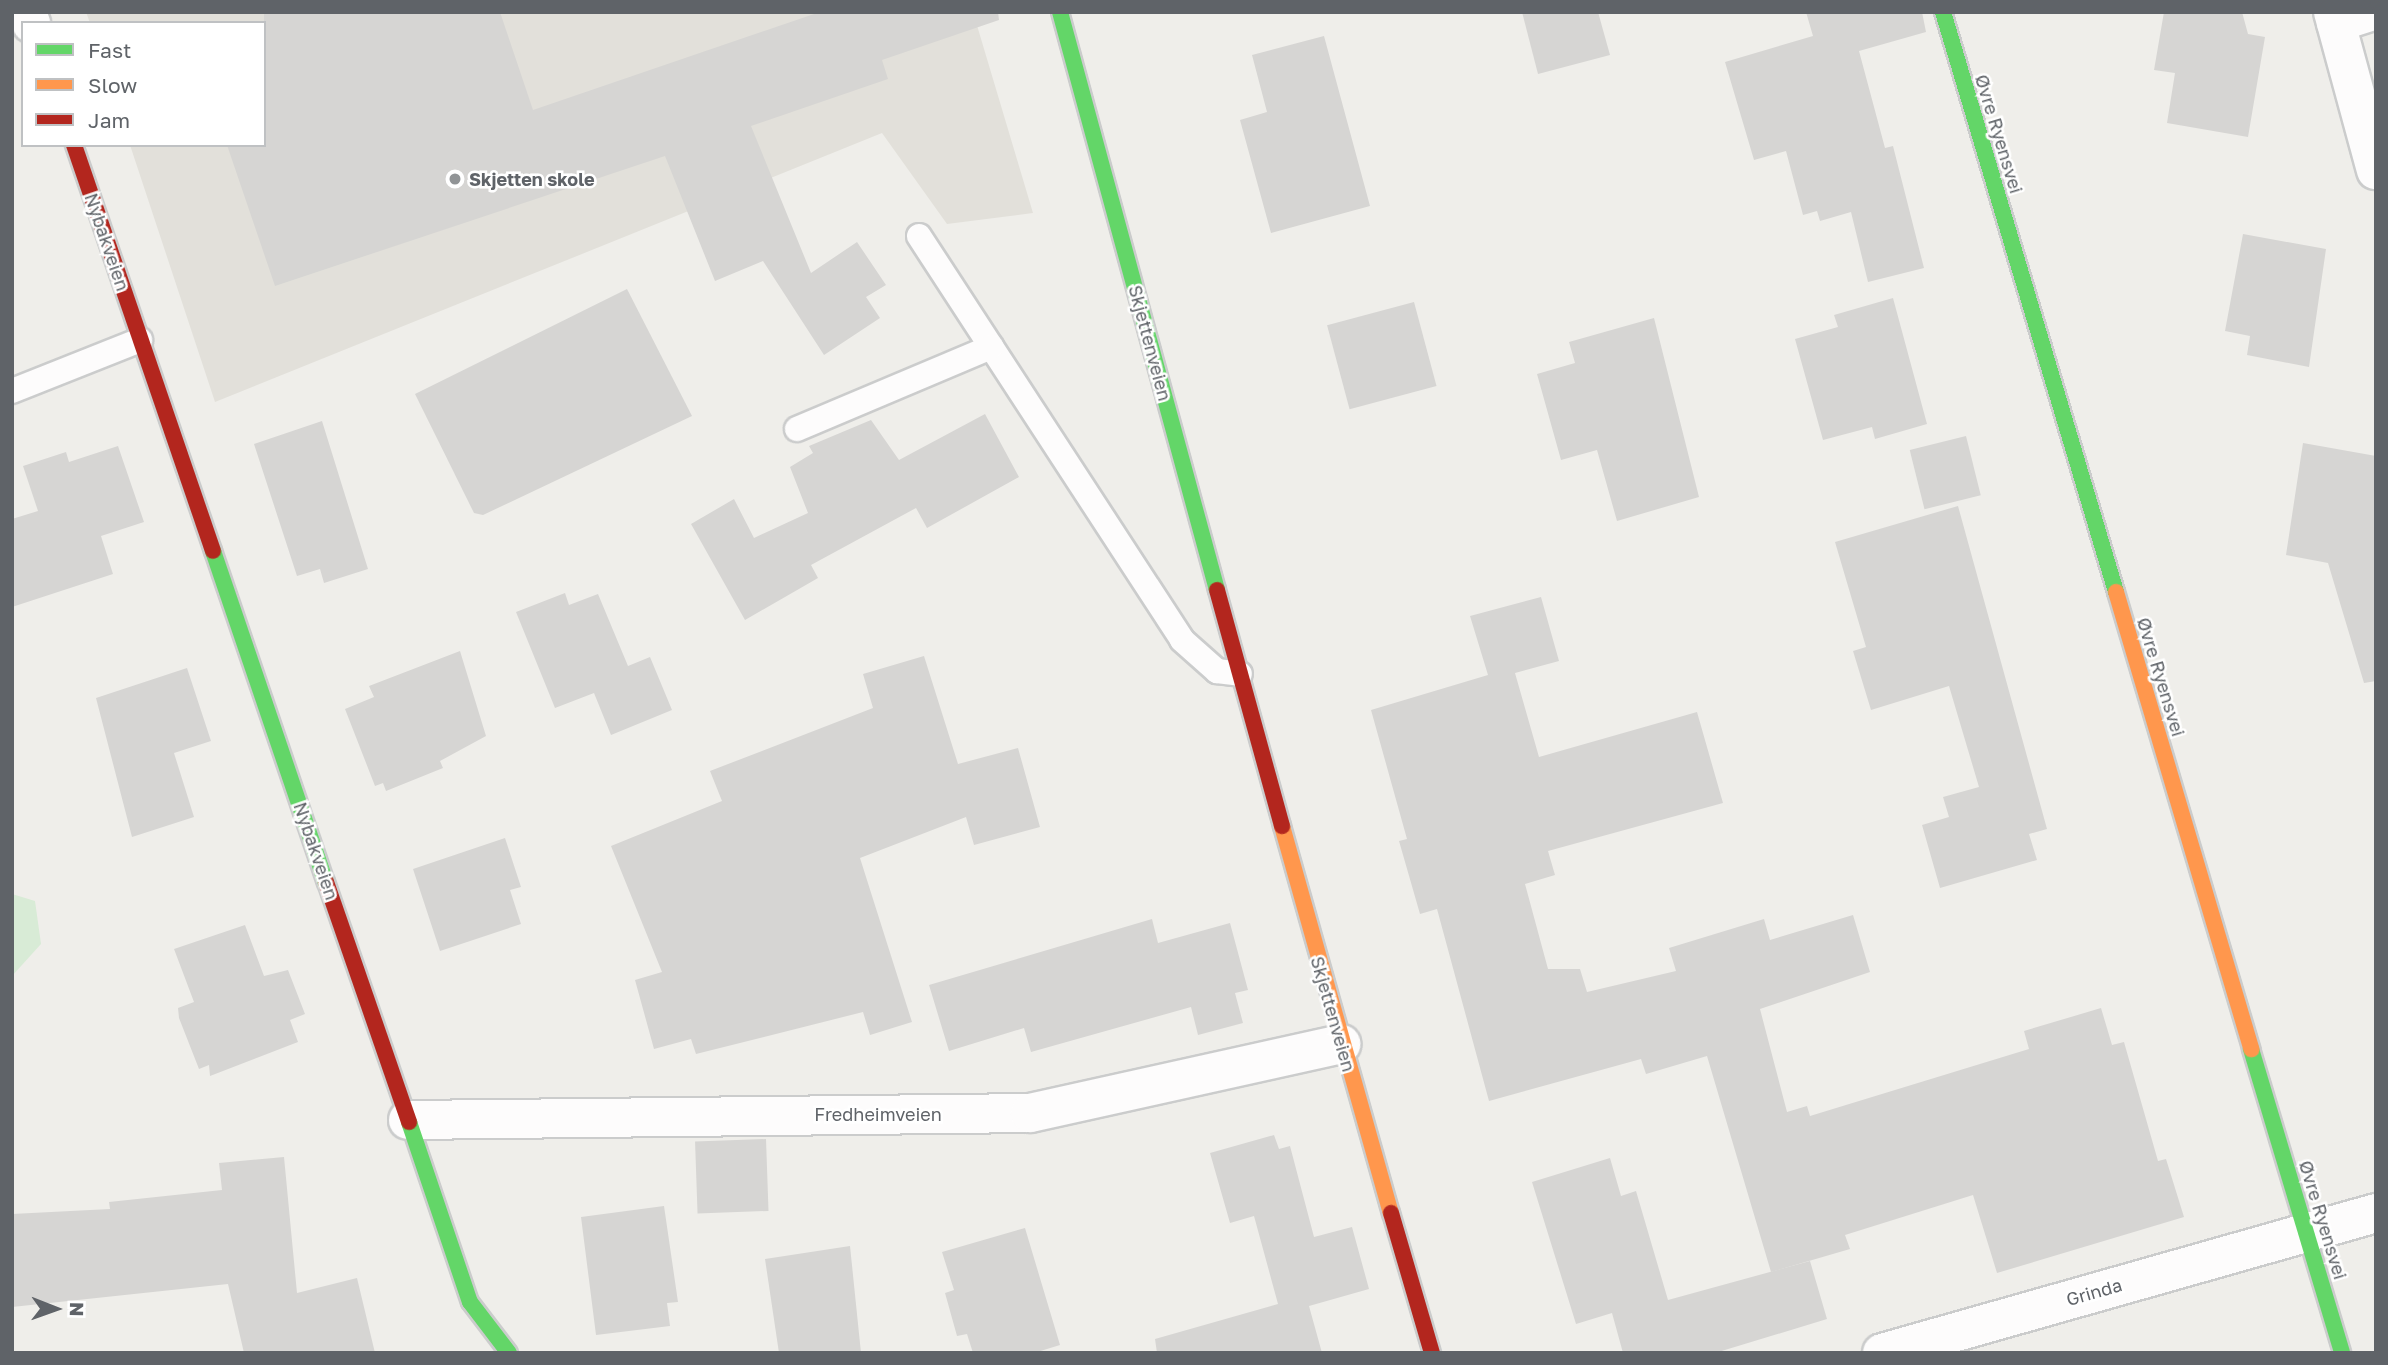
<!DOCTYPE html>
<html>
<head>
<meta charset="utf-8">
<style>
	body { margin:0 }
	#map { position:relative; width:2388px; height:1365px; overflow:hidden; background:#efeeea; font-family:"Golos Text",sans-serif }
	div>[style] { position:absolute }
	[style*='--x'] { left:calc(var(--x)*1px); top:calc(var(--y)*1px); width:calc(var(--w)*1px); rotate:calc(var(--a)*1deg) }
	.education>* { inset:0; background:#e2e0da }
	.green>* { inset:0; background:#d8ebd6 }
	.building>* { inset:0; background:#d6d5d3; transform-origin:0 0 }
	.roads { filter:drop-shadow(2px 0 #cbcccc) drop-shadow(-2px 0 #cbcccc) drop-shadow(0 2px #cbcccc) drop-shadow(0 -2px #cbcccc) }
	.lane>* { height:24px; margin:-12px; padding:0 12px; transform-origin:12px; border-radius:12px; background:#fdfcfc }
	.street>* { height:38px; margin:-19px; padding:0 19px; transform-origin:19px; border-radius:19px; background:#fdfcfc }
	.fast>* { height:16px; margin:-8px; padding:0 8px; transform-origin:8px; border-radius:8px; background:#63d668 }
	.slow>* { height:16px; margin:-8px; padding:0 8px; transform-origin:8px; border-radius:8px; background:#ff974d }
	.jam>* { height:16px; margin:-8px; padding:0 8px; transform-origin:8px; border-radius:8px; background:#b3261e }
	.dots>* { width:19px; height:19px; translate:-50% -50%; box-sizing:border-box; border:4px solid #fff; border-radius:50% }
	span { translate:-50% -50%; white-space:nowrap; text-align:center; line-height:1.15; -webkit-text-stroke:5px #fff; paint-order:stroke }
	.street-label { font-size:18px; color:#5f6368 }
	.poi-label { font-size:18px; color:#5f6368; font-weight:700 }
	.left { translate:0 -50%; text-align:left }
	.frame { position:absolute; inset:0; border:14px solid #5f6368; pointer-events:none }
	.legend { position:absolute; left:21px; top:21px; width:245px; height:126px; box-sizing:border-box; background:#fff; border:2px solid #bfc1c3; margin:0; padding:9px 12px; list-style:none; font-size:21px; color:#5f6368 }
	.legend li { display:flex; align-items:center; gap:14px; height:35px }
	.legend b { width:35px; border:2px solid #bfc1c3 }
	.north { position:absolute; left:21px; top:1274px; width:70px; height:70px; -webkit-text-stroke:5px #fff; paint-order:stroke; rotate:91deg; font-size:19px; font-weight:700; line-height:28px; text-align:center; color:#5f6368 }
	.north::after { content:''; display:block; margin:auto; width:24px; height:32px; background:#5f6368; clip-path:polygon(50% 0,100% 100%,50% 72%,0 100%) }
</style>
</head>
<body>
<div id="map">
	<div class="education">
		<i style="clip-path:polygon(86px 12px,973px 12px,1033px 213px,947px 224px,882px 133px,215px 402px,130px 145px,264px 145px,264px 23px,90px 23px)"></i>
	</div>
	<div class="green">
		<i style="clip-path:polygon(12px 894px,35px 901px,41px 944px,12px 976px)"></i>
	</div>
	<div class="building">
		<i style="clip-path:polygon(264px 12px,500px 12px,533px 110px,820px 12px,998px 12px,999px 20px,882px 60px,888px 79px,751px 126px,811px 273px,857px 242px,886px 285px,866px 297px,880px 318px,824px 355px,763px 261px,715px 281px,665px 156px,275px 286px,227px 145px,264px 145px)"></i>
		<i style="clip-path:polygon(1522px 12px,1598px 12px,1610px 55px,1538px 74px)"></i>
		<i style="clip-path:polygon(1806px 12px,1922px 12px,1926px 32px,1859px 51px,1885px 148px,1893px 146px,1924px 268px,1868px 282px,1851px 212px,1820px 221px,1817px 211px,1803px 215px,1786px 151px,1754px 160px,1725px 62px,1813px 36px)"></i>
		<i style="clip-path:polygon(2164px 12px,2242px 12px,2248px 34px,2265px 37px,2248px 137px,2167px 123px,2175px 73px,2154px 70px)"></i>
		<i style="clip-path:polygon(1324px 36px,1370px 206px,1271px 233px,1240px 120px,1267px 112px,1252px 55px)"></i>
		<i style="clip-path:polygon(2243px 234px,2326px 249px,2309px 367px,2247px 355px,2250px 336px,2225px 331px)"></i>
		<i style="clip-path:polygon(627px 289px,692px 416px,483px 515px,474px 513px,415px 394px)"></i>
		<i style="clip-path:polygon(1893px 298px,1927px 424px,1875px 439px,1872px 427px,1823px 440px,1795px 339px,1838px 327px,1834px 315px)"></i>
		<i style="left:1414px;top:302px;width:87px;height:90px;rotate:75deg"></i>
		<i style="clip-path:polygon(1654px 318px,1699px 497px,1617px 521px,1597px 450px,1561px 460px,1537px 374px,1575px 363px,1569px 342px)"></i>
		<i style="clip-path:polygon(985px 414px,1019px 477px,927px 528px,916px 508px,811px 565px,818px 578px,745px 620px,691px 524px,734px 499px,754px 538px,808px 513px,790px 467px,813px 453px,809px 446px,871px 420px,899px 460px)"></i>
		<i style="clip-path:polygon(322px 421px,368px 569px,324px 583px,320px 569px,297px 576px,254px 444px)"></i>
		<i style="left:1966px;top:436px;width:61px;height:58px;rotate:76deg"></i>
		<i style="clip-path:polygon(2303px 443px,2376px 456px,2376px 681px,2364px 683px,2328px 563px,2286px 555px)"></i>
		<i style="clip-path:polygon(118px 446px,144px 522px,101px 536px,113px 574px,12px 607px,12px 519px,38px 511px,23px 466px,66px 452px,69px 462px)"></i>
		<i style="clip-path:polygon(1958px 506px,2047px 829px,2029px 834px,2037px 860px,1940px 888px,1922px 825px,1949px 817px,1943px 797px,1979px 787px,1949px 686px,1871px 710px,1853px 651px,1866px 647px,1835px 542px)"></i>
		<i style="clip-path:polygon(565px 593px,569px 605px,598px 594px,628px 666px,650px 657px,672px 710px,611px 735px,594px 693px,555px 708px,516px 612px)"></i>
		<i style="clip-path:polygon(1541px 597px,1559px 661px,1515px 673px,1539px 757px,1697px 712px,1723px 803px,1548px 851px,1555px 875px,1525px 884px,1548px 969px,1580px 969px,1587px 992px,1676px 971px,1669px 948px,1764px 919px,1770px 940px,1853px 915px,1870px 972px,1760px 1009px,1787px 1112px,1807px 1106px,1810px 1116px,2029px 1049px,2024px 1031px,2101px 1008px,2112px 1045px,2124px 1042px,2158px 1161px,2166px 1159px,2184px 1217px,1997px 1273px,1973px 1195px,1845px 1235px,1850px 1249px,1771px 1272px,1707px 1056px,1646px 1074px,1641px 1059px,1489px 1101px,1437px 909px,1420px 914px,1399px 841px,1407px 839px,1371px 710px,1488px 675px,1470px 616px)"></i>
		<i style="clip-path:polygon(460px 651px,486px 736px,440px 761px,443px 768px,386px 791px,383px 783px,375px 786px,345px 709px,374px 697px,369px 686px)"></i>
		<i style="clip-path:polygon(924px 656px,958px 764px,1018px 748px,1040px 827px,974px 845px,966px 817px,860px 858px,912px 1022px,870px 1035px,863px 1012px,696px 1054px,691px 1039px,654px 1049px,635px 980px,662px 972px,611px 846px,722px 801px,710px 771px,873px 708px,863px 674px)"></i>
		<i style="clip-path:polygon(187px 668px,211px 741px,174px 753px,194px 817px,132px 837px,96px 698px)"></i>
		<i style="clip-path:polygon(505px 838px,521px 887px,510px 890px,521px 924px,440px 951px,413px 869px)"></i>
		<i style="clip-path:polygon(1152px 919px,1158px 943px,1230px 923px,1248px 990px,1235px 993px,1243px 1023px,1198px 1035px,1191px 1007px,1031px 1052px,1024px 1028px,949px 1051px,929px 985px)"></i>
		<i style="clip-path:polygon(245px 925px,264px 976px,288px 970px,305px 1014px,290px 1020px,298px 1042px,210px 1076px,209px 1065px,199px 1069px,179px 1018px,178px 1008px,194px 1002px,174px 949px)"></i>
		<i style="clip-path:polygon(1274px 1135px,1279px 1149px,1290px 1146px,1314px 1237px,1352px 1227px,1369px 1289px,1309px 1306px,1322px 1353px,1157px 1353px,1155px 1339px,1278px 1304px,1254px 1216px,1230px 1223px,1210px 1153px)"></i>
		<i style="left:766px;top:1139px;width:72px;height:71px;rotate:88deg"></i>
		<i style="clip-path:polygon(284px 1157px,297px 1293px,357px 1278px,375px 1353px,244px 1353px,228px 1284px,12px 1307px,12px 1214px,110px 1209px,109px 1202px,222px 1190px,219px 1163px)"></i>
		<i style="clip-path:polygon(1610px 1158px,1621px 1196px,1636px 1191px,1668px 1300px,1810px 1261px,1827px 1319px,1715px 1353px,1623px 1353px,1612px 1313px,1576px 1324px,1532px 1182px)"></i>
		<i style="clip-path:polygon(664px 1206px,678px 1302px,667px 1303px,670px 1326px,596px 1335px,581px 1217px)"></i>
		<i style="clip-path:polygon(1025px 1228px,1060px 1345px,1034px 1353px,973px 1353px,967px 1334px,957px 1336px,945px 1293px,954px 1290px,942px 1252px)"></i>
		<i style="clip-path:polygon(850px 1246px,861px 1353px,779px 1353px,765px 1259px)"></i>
	</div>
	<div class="roads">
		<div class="lane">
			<i style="--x:919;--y:236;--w:482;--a:56.9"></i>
			<i style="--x:1182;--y:640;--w:47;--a:41.5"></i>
			<i style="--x:1217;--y:671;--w:23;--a:7"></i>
			<i style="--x:12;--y:391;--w:138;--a:-21.7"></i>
			<i style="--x:797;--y:429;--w:211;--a:-22.9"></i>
		</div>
		<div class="street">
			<i style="--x:27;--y:12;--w:12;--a:70"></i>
			<i style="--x:2333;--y:12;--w:164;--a:74.8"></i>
			<i style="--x:2336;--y:23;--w:35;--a:-18"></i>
			<i style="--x:408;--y:1120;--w:622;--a:-0.64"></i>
			<i style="--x:1030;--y:1113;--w:319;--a:-12.5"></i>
			<i style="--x:1882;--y:1353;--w:513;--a:-15.82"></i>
		</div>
		<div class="fast">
			<i style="--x:1060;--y:12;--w:599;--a:74.8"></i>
			<i style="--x:1943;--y:12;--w:605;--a:73.39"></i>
			<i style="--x:213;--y:551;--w:350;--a:71.2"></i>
			<i style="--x:2251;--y:1049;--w:317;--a:73.3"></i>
			<i style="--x:409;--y:1122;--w:190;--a:71.3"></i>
			<i style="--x:470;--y:1302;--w:64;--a:52.6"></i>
		</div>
		<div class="slow">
			<i style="--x:2116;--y:592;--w:477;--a:73.5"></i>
			<i style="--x:1282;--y:826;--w:402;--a:74.3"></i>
		</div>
		<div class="jam">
			<i style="--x:74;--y:145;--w:429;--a:71.1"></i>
			<i style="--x:1217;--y:590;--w:245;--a:74.6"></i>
			<i style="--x:326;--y:882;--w:254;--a:70.9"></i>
			<i style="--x:1391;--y:1213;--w:146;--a:73.7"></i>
		</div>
	</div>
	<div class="dots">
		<i style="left:455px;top:179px;background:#919496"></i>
	</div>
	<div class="street-label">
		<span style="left:1999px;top:134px;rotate:73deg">Øvre Ryensvei</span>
		<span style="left:107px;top:242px;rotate:71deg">Nybakveien</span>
		<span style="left:1150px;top:343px;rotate:75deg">Skjettenveien</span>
		<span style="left:2161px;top:677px;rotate:73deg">Øvre Ryensvei</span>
		<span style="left:316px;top:851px;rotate:71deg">Nybakveien</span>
		<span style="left:1333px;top:1014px;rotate:74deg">Skjettenveien</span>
		<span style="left:878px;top:1114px">Fredheimveien</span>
		<span style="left:2323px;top:1220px;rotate:73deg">Øvre Ryensvei</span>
		<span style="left:2094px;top:1292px;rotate:-16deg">Grinda</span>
	</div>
	<div class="poi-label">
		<span class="left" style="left:469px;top:179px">Skjetten skole</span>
	</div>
	<div class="frame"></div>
	<ul class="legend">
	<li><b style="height:9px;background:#63d668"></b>Fast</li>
	<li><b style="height:9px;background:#ff974d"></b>Slow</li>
	<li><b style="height:9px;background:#b3261e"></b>Jam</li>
	</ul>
	<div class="north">N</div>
</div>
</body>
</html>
